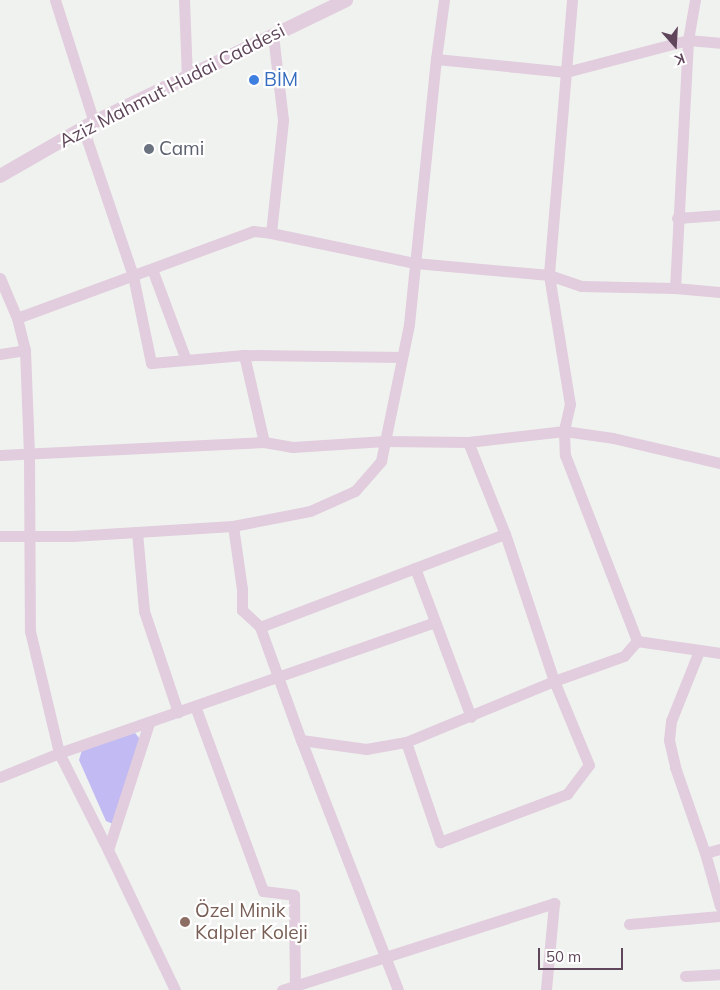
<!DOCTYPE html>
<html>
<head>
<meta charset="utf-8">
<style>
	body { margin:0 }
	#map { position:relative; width:720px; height:990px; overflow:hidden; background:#f0f2ef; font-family:Mulish,sans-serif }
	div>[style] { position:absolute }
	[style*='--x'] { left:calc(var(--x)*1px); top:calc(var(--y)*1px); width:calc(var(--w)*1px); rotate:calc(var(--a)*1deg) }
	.green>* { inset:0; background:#c1baf3 }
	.minor>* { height:11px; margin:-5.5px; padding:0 5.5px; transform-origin:5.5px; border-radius:5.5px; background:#e1cddd }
	.tertiary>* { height:14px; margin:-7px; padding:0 7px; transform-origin:7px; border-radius:7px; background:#e1cddd }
	.dots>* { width:14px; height:14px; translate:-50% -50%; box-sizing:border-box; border:2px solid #fff; border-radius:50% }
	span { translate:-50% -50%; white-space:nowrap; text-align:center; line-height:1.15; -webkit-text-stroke:4.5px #fff; paint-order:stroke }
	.shop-label { font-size:19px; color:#366cbe }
	.left { translate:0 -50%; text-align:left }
	.street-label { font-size:19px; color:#5f465a }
	.worship-label { font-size:19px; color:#5b616d }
	.education-label { font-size:19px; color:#785e54 }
	.north { position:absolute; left:650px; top:20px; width:50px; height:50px; -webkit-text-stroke:4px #fff; paint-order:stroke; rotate:161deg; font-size:14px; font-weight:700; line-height:20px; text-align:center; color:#5f465a }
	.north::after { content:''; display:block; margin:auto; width:18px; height:22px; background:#5f465a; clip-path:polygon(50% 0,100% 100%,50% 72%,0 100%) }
	.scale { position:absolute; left:538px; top:948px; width:85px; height:22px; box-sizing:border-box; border:2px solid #5f465a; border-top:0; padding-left:6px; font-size:15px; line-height:18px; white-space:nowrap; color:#5f465a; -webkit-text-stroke:4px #fff; paint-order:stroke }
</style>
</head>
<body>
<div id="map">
	<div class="green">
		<i style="clip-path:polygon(135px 733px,140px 739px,113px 824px,106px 821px,79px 760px,82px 750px)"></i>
	</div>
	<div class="minor">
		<i style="--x:55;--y:0;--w:128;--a:72.3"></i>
		<i style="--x:184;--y:0;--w:79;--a:87.8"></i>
		<i style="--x:572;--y:0;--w:276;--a:94.8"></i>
		<i style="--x:549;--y:275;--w:131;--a:80.8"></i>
		<i style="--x:570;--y:404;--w:28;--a:103"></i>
		<i style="--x:564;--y:431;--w:24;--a:88"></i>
		<i style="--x:565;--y:455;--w:199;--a:68.8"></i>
		<i style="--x:637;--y:641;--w:84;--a:8.2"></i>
		<i style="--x:436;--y:59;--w:131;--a:5.7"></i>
		<i style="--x:566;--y:72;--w:126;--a:-14.7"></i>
		<i style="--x:688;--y:40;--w:32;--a:5"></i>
		<i style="--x:83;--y:128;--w:156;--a:71.3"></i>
		<i style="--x:133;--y:276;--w:89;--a:78.3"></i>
		<i style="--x:151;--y:363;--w:93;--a:-4.9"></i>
		<i style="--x:244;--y:355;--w:158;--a:0.7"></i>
		<i style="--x:677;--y:218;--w:43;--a:-4"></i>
		<i style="--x:271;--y:233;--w:114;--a:-83.9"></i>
		<i style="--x:283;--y:120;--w:86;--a:-96.7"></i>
		<i style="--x:152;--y:269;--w:97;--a:69.5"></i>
		<i style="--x:0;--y:278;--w:43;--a:67"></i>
		<i style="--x:17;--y:318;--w:33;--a:76"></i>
		<i style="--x:25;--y:350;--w:105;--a:87.8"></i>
		<i style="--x:29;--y:455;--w:176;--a:89.7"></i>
		<i style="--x:30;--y:631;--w:125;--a:76.6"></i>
		<i style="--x:59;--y:753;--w:109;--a:63.2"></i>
		<i style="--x:675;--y:288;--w:248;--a:-87"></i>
		<i style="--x:688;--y:40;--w:41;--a:-80.1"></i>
		<i style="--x:17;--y:318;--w:252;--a:-20.2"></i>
		<i style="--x:253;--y:231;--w:18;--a:6"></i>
		<i style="--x:271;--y:233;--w:147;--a:11.8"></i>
		<i style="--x:415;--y:263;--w:135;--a:5.1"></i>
		<i style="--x:549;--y:275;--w:34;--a:19"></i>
		<i style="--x:581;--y:286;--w:94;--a:1.2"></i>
		<i style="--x:675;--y:288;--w:45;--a:5.1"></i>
		<i style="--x:0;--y:354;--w:25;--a:-9"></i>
		<i style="--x:244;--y:355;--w:89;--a:77.1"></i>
		<i style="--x:264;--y:442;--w:29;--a:10"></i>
		<i style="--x:293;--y:447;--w:92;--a:-3.7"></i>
		<i style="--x:385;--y:441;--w:83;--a:0.7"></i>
		<i style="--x:468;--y:442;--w:97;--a:-6.5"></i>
		<i style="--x:564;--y:431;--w:49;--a:8.1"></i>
		<i style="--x:613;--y:438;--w:110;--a:13.2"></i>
		<i style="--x:0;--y:455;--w:264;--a:-2.8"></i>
		<i style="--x:233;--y:526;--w:64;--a:81.9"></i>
		<i style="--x:242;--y:589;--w:21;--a:90"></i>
		<i style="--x:242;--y:610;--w:25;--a:43"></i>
		<i style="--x:260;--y:627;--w:120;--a:70.1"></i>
		<i style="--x:301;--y:740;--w:268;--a:68.8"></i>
		<i style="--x:137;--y:532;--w:79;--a:84.9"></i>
		<i style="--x:144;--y:611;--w:107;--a:71.4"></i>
		<i style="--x:0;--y:536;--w:72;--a:0"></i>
		<i style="--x:72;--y:536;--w:161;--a:-3.6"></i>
		<i style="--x:233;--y:526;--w:78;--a:-11"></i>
		<i style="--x:310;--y:511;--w:49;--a:-24"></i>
		<i style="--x:355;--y:491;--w:40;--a:-49"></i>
		<i style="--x:381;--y:461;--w:140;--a:-78.4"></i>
		<i style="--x:409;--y:324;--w:266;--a:-84.2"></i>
		<i style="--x:436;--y:59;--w:60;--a:-82.3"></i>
		<i style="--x:415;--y:568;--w:159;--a:69.4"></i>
		<i style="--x:260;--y:627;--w:262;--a:-20.8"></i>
		<i style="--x:699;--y:651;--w:75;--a:111.8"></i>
		<i style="--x:671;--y:721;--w:19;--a:96"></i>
		<i style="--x:669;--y:740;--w:28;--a:77"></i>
		<i style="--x:675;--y:767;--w:91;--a:70.8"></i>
		<i style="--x:705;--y:853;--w:55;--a:74.2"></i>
		<i style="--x:195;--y:706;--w:197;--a:69.8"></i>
		<i style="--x:263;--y:891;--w:31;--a:7"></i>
		<i style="--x:294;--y:895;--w:91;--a:89.4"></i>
		<i style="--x:149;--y:723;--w:133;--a:107.9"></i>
		<i style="--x:108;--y:850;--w:155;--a:64.4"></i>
		<i style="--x:301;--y:740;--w:66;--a:7.9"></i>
		<i style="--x:366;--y:749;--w:41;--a:-9.9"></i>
		<i style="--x:406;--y:742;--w:160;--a:-22.4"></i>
		<i style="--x:554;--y:681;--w:74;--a:-19.7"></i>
		<i style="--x:624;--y:656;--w:20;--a:-49"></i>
		<i style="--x:406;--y:742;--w:106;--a:71.2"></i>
		<i style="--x:440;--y:842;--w:136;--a:-20.7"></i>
		<i style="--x:567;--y:794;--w:36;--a:-53"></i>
		<i style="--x:589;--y:765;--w:91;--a:-112.6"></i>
		<i style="--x:554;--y:681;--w:155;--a:-108.4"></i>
		<i style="--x:505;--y:534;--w:99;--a:-111.9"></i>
		<i style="--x:0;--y:777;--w:64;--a:-22.1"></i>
		<i style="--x:59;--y:753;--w:398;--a:-19.2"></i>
		<i style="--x:705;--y:853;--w:16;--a:-15"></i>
		<i style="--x:629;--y:924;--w:91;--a:-5"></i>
		<i style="--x:685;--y:976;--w:35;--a:-3"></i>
		<i style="--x:282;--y:990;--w:286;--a:-17.7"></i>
		<i style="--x:554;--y:903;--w:87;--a:95.3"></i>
	</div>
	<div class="tertiary">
		<i style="--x:0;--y:176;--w:108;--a:-29.9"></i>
		<i style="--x:94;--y:122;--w:280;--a:-25.8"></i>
	</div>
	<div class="dots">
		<i style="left:254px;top:80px;background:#3f7fe0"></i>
		<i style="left:149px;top:149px;background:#6b7280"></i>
		<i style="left:185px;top:922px;background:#8d6e63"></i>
	</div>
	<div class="shop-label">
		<span class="left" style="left:264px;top:80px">BİM</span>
	</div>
	<div class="street-label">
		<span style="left:172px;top:86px;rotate:-27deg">Aziz Mahmut Hudai Caddesi</span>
	</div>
	<div class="worship-label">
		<span class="left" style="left:159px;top:149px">Cami</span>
	</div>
	<div class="education-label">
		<span class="left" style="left:195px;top:922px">Özel Minik<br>Kalpler Koleji</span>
	</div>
	<div class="north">K</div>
	<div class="scale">50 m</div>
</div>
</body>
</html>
